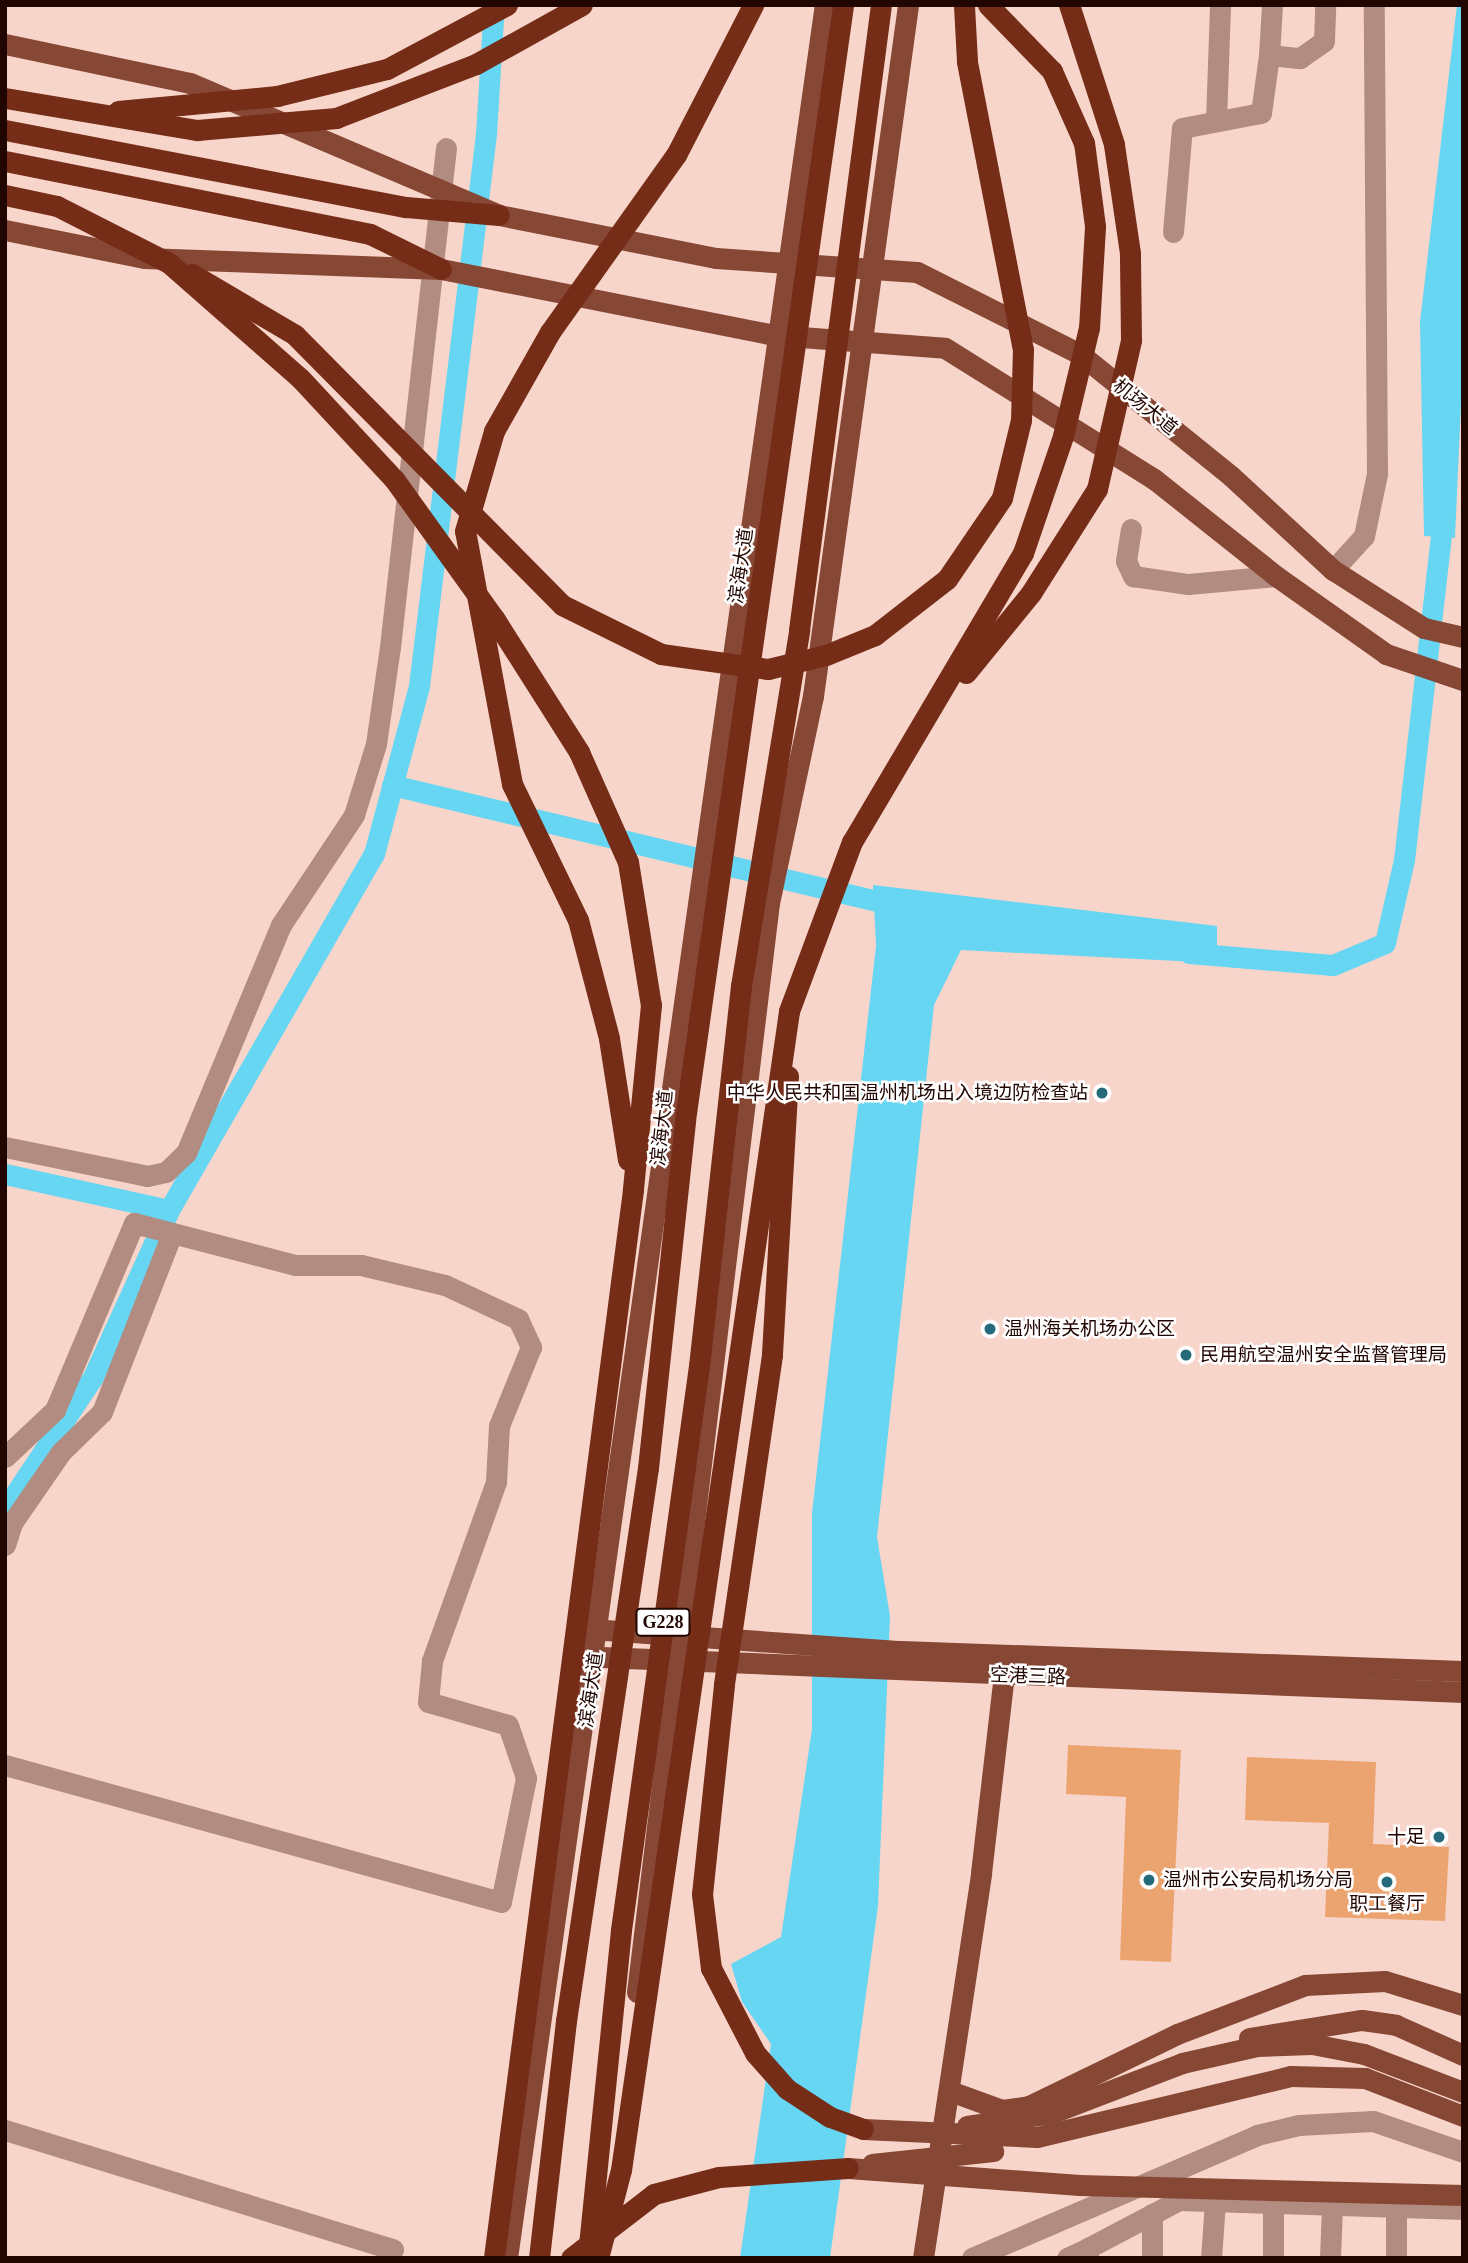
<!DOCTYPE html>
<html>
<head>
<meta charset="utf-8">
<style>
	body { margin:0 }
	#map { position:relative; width:1468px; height:2263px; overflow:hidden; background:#f8d5ca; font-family:"Times New Roman","Noto Sans SC",serif }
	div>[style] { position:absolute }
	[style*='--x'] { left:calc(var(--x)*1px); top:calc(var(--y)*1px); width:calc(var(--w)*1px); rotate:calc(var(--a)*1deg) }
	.water>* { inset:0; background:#67d6f2 }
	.canal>* { height:21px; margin:-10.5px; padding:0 10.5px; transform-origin:10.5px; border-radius:10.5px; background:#67d6f2 }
	.building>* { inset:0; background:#eba470 }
	.minor>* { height:21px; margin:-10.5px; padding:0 10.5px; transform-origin:10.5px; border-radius:10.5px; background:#b28c81 }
	.major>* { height:21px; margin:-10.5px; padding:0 10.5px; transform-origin:10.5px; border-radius:10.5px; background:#874735 }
	.highway>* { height:21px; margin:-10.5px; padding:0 10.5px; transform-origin:10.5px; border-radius:10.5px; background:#762d17 }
	.dots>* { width:19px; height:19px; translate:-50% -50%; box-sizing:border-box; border:4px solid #fefefe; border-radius:50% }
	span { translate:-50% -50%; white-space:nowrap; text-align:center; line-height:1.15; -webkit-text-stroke:5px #fefefe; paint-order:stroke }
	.shield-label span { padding:2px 5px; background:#fefefe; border:2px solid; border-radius:5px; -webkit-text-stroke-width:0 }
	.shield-label { font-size:18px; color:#210501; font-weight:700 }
	.street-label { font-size:19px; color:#210501 }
	.poi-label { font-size:19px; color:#210501 }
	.right { translate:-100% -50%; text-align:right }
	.left { translate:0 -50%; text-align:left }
	.frame { position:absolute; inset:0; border:7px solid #210501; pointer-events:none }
</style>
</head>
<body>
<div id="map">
	<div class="water">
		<i style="clip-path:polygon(1457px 5px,1463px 5px,1463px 359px,1455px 538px,1424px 536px,1420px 322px)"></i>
		<i style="clip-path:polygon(873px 885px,1217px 926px,1217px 963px,961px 950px,934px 1005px,877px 1537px,890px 1616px,878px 1906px,830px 2258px,740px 2258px,771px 2044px,742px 2002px,731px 1964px,781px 1937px,812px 1729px,812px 1513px,876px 946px)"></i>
	</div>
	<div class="canal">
		<i style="--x:392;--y:785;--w:520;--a:13.45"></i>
		<i style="--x:1189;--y:953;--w:144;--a:4.8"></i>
		<i style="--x:1333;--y:965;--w:56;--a:-22.9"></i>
		<i style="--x:1385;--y:943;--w:85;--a:-77.1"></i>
		<i style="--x:1404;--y:860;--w:338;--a:-83.5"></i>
		<i style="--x:5;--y:1174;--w:168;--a:12.4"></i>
		<i style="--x:5;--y:1509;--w:159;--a:-56.3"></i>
		<i style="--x:93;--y:1377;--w:183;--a:-65.5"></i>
		<i style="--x:169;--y:1210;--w:411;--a:-60.1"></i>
		<i style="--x:374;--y:854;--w:174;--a:-75"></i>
		<i style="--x:419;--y:686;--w:556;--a:-83.08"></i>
		<i style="--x:486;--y:134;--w:129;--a:-86.5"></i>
	</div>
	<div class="building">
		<i style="clip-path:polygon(1068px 1745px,1181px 1750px,1171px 1962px,1120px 1960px,1126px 1797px,1066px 1794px)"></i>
		<i style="clip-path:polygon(1247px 1757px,1376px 1762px,1373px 1844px,1449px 1847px,1445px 1921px,1325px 1917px,1329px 1823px,1245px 1820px)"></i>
	</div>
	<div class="minor">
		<i style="--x:1272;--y:5;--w:50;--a:93.4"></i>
		<i style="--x:1269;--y:55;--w:31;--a:6"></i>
		<i style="--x:1300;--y:58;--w:29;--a:-35"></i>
		<i style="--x:1324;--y:41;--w:36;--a:-88"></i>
		<i style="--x:1216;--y:121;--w:116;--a:-88"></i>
		<i style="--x:1173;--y:232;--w:104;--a:-85.1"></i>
		<i style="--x:1182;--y:128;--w:80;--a:-10.8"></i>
		<i style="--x:1261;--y:113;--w:59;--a:-82.1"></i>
		<i style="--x:1131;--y:529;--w:32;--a:99"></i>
		<i style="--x:1126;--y:561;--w:17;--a:65"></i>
		<i style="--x:1133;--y:576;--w:56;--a:8.3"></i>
		<i style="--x:1188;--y:584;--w:88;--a:-5.2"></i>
		<i style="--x:1333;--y:570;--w:46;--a:-47.6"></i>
		<i style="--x:1364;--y:536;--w:63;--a:-78.2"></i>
		<i style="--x:1377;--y:474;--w:469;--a:-90.4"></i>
		<i style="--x:5;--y:1147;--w:145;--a:11.5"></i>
		<i style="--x:147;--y:1176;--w:19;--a:-12"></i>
		<i style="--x:166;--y:1172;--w:28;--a:-44"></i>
		<i style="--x:186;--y:1153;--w:247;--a:-67.4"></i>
		<i style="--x:281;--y:925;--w:132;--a:-56.4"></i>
		<i style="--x:354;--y:815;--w:74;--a:-72.8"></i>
		<i style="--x:376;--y:744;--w:98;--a:-81.8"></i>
		<i style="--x:390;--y:647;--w:502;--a:-83.6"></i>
		<i style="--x:5;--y:1457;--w:69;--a:-43.2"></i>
		<i style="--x:55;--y:1410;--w:203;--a:-67.1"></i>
		<i style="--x:134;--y:1223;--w:166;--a:14.6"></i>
		<i style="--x:295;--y:1265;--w:66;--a:0"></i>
		<i style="--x:361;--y:1265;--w:86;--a:13.4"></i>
		<i style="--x:445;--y:1285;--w:81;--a:25"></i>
		<i style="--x:518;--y:1319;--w:31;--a:65"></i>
		<i style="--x:531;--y:1347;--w:85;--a:112.1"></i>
		<i style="--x:499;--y:1426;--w:56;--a:93.1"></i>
		<i style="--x:496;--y:1482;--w:190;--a:109.7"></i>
		<i style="--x:432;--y:1661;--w:41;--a:95.6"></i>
		<i style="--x:428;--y:1702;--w:83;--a:16"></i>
		<i style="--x:508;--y:1725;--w:56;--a:71.2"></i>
		<i style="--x:526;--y:1778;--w:126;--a:101.4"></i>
		<i style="--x:501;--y:1902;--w:515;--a:-164.56"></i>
		<i style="--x:5;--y:1545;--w:23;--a:-72"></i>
		<i style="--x:12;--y:1523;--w:86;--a:-55.4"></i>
		<i style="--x:61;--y:1452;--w:57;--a:-44.3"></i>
		<i style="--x:102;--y:1412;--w:192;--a:-68.6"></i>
		<i style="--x:5;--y:2130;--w:406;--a:17.1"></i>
		<i style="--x:1088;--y:2248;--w:103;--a:-27.8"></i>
		<i style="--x:1179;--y:2200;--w:284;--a:1.8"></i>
		<i style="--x:972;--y:2258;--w:310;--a:-23.3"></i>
		<i style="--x:1257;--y:2135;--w:43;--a:-13.4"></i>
		<i style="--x:1299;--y:2125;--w:74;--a:-3.1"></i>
		<i style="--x:1373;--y:2121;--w:95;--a:19"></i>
		<i style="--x:1067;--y:2258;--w:23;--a:-25"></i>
		<i style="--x:1088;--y:2248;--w:10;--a:90"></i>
		<i style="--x:1152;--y:2258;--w:44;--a:-90"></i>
		<i style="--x:1211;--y:2258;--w:56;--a:-85.9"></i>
		<i style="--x:1273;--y:2258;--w:54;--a:-90"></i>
		<i style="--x:1330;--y:2258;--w:51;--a:-87.8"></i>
		<i style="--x:1396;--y:2258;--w:49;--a:-90"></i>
	</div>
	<div class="major">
		<i style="--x:5;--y:44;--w:189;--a:11.9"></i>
		<i style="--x:190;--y:83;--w:336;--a:23.1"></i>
		<i style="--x:499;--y:215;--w:221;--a:11.2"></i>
		<i style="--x:716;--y:258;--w:201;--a:4"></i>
		<i style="--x:917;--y:272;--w:182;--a:26.7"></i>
		<i style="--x:1080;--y:354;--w:194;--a:38.9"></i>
		<i style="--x:1231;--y:476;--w:139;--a:42.7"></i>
		<i style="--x:1333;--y:570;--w:108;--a:32.5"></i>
		<i style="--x:1424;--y:628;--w:40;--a:13"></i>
		<i style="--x:5;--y:230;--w:142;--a:11.4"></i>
		<i style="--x:144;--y:258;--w:297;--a:2.1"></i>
		<i style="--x:441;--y:269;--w:339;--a:11.2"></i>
		<i style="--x:774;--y:335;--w:171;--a:4.3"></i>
		<i style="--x:945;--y:348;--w:247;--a:32.1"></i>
		<i style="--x:1154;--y:479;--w:156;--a:38.5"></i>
		<i style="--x:1276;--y:576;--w:135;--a:35.3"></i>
		<i style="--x:1386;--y:654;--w:81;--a:18.7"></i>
		<i style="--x:605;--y:1630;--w:297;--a:4.1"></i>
		<i style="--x:901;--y:1651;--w:562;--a:2.04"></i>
		<i style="--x:601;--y:1657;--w:863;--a:2.33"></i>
		<i style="--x:637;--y:1992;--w:1097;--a:-83.09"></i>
		<i style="--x:769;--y:903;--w:212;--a:-78"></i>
		<i style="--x:813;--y:696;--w:697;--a:-82.17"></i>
		<i style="--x:1249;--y:2038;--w:114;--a:-9.1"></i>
		<i style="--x:1362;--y:2020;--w:34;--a:8"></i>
		<i style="--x:1396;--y:2025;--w:73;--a:24.1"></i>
		<i style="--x:950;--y:2091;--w:55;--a:20.1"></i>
		<i style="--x:1002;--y:2110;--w:27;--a:-8"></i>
		<i style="--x:1029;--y:2106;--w:165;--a:-25.9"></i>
		<i style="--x:1177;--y:2034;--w:137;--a:-20.9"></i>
		<i style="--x:1305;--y:1985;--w:80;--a:-2.9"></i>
		<i style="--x:1385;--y:1981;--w:82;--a:17.1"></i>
		<i style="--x:967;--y:2126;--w:86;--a:-8.7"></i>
		<i style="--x:1052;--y:2113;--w:139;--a:-21"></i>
		<i style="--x:1182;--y:2063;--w:77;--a:-12.8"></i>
		<i style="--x:1257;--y:2046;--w:55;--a:-2.1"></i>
		<i style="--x:1312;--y:2044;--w:53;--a:10.9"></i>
		<i style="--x:1364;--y:2054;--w:106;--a:21"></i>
		<i style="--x:863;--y:2129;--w:174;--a:2.6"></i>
		<i style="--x:1037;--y:2137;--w:261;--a:-13.5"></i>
		<i style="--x:1291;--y:2076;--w:74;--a:1.5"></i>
		<i style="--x:1365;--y:2078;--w:105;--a:21.2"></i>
		<i style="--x:872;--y:2164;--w:122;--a:-6.1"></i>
		<i style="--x:848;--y:2168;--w:232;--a:4.2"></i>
		<i style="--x:1079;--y:2185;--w:384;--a:1.5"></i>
		<i style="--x:507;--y:2258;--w:2275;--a:-81.97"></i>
		<i style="--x:923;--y:2258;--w:389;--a:-81.4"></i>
		<i style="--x:981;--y:1873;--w:210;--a:-83.4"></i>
	</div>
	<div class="highway">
		<i style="--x:5;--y:98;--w:195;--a:9.5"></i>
		<i style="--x:197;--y:130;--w:140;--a:-4.9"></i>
		<i style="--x:336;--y:118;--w:150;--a:-21.1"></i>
		<i style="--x:476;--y:64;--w:121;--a:-29.1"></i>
		<i style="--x:118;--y:111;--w:160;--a:-5.4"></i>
		<i style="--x:277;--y:96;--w:113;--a:-13.8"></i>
		<i style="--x:387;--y:69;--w:136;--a:-28.1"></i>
		<i style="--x:5;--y:130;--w:408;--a:10.9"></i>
		<i style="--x:406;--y:207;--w:93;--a:4.9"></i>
		<i style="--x:5;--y:161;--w:372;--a:11.3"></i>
		<i style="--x:370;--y:234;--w:79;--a:26.2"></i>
		<i style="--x:5;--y:195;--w:53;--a:11.9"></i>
		<i style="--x:57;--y:206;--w:126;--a:27"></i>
		<i style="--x:169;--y:263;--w:174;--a:41.3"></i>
		<i style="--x:300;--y:378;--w:138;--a:47.1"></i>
		<i style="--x:394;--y:479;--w:171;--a:54.3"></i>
		<i style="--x:494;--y:618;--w:159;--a:57.6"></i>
		<i style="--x:579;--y:752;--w:120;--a:66"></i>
		<i style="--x:628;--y:862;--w:145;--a:80.9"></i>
		<i style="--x:651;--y:1005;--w:186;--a:95.6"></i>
		<i style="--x:633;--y:1190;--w:1077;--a:97.42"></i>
		<i style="--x:192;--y:274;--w:120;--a:30.6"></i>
		<i style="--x:295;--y:335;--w:380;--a:45.3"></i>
		<i style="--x:562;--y:605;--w:110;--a:26.3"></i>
		<i style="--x:661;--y:654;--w:108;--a:8"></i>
		<i style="--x:768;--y:669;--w:60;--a:-13.6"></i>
		<i style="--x:826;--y:655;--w:53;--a:-22.2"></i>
		<i style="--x:875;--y:635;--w:91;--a:-37.9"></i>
		<i style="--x:947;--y:579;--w:98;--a:-55.8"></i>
		<i style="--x:1002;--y:498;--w:80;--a:-76.3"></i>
		<i style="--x:1021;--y:420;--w:70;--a:-88.4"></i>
		<i style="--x:1023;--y:350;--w:294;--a:-101"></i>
		<i style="--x:967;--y:61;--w:56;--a:-93.1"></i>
		<i style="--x:966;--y:673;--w:103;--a:-50.9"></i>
		<i style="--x:1031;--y:593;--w:123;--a:-57.6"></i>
		<i style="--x:1097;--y:489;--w:153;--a:-77.1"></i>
		<i style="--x:1131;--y:340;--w:87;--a:-90.7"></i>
		<i style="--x:1130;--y:253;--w:110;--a:-98.4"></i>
		<i style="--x:1114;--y:144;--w:146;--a:-107.9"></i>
		<i style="--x:788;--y:1076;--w:279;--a:93.3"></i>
		<i style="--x:772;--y:1355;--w:333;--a:98.3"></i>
		<i style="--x:724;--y:1685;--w:210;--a:96"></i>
		<i style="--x:702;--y:1894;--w:75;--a:83.1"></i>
		<i style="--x:711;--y:1968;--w:96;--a:62.6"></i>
		<i style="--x:755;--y:2053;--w:48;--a:48.4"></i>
		<i style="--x:787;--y:2089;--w:51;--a:33.1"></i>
		<i style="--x:830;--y:2117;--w:35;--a:20"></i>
		<i style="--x:628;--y:1160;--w:123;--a:-98.9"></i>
		<i style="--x:609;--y:1038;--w:122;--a:-104.7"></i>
		<i style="--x:578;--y:920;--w:151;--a:-115.9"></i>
		<i style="--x:512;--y:784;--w:257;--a:-100.5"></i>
		<i style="--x:465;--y:531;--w:104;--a:-73.8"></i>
		<i style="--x:494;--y:431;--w:114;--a:-60.5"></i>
		<i style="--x:550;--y:332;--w:217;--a:-54.6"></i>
		<i style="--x:676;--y:155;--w:169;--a:-62.8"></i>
		<i style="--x:588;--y:2255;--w:327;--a:-84.2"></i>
		<i style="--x:621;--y:1930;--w:569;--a:-82.13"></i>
		<i style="--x:699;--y:1366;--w:382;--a:-83.7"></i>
		<i style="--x:741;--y:986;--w:361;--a:-80.7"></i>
		<i style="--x:799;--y:630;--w:630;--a:-82.53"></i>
		<i style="--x:539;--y:2258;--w:239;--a:-83.5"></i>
		<i style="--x:566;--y:2021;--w:559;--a:-81.57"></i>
		<i style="--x:648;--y:1468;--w:350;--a:-83.9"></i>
		<i style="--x:685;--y:1120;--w:1126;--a:-81.93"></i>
		<i style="--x:571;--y:2258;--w:105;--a:-37.6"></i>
		<i style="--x:654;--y:2194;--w:67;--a:-14.7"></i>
		<i style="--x:719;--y:2177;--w:129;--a:-4"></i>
		<i style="--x:598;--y:2258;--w:91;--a:-75.4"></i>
		<i style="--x:621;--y:2170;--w:1171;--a:-81.75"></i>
		<i style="--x:789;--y:1011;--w:180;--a:-69.6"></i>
		<i style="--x:852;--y:842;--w:336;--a:-59.4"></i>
		<i style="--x:1023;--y:553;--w:124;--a:-71.1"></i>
		<i style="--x:1063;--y:436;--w:111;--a:-76.5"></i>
		<i style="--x:1089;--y:328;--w:102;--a:-86.6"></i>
		<i style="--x:1095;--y:226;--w:84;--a:-97.5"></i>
		<i style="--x:1084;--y:143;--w:79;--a:-114"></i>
		<i style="--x:1052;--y:71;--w:92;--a:-134.1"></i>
	</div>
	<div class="dots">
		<i style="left:1102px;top:1093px;background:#256a7a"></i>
		<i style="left:990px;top:1329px;background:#256a7a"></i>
		<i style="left:1186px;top:1355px;background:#256a7a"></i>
		<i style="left:1439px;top:1837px;background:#256a7a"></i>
		<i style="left:1149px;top:1880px;background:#256a7a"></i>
		<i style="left:1387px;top:1882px;background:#256a7a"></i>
	</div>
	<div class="shield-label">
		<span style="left:663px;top:1622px">G228</span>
	</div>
	<div class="street-label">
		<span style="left:1145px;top:407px;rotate:39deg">机场大道</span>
		<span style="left:741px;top:566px;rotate:-82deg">滨海大道</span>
		<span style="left:662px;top:1128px;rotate:-84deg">滨海大道</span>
		<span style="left:1028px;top:1676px;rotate:2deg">空港三路</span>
		<span style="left:591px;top:1690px;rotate:-82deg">滨海大道</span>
	</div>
	<div class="poi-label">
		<span class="right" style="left:1088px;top:1093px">中华人民共和国温州机场出入境边防检查站</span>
		<span class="left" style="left:1004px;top:1329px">温州海关机场办公区</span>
		<span class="left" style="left:1200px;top:1355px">民用航空温州安全监督管理局</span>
		<span class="right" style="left:1425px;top:1837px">十足</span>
		<span class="left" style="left:1163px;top:1880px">温州市公安局机场分局</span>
		<span style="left:1387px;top:1904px">职工餐厅</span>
	</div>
	<div class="frame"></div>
</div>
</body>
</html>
